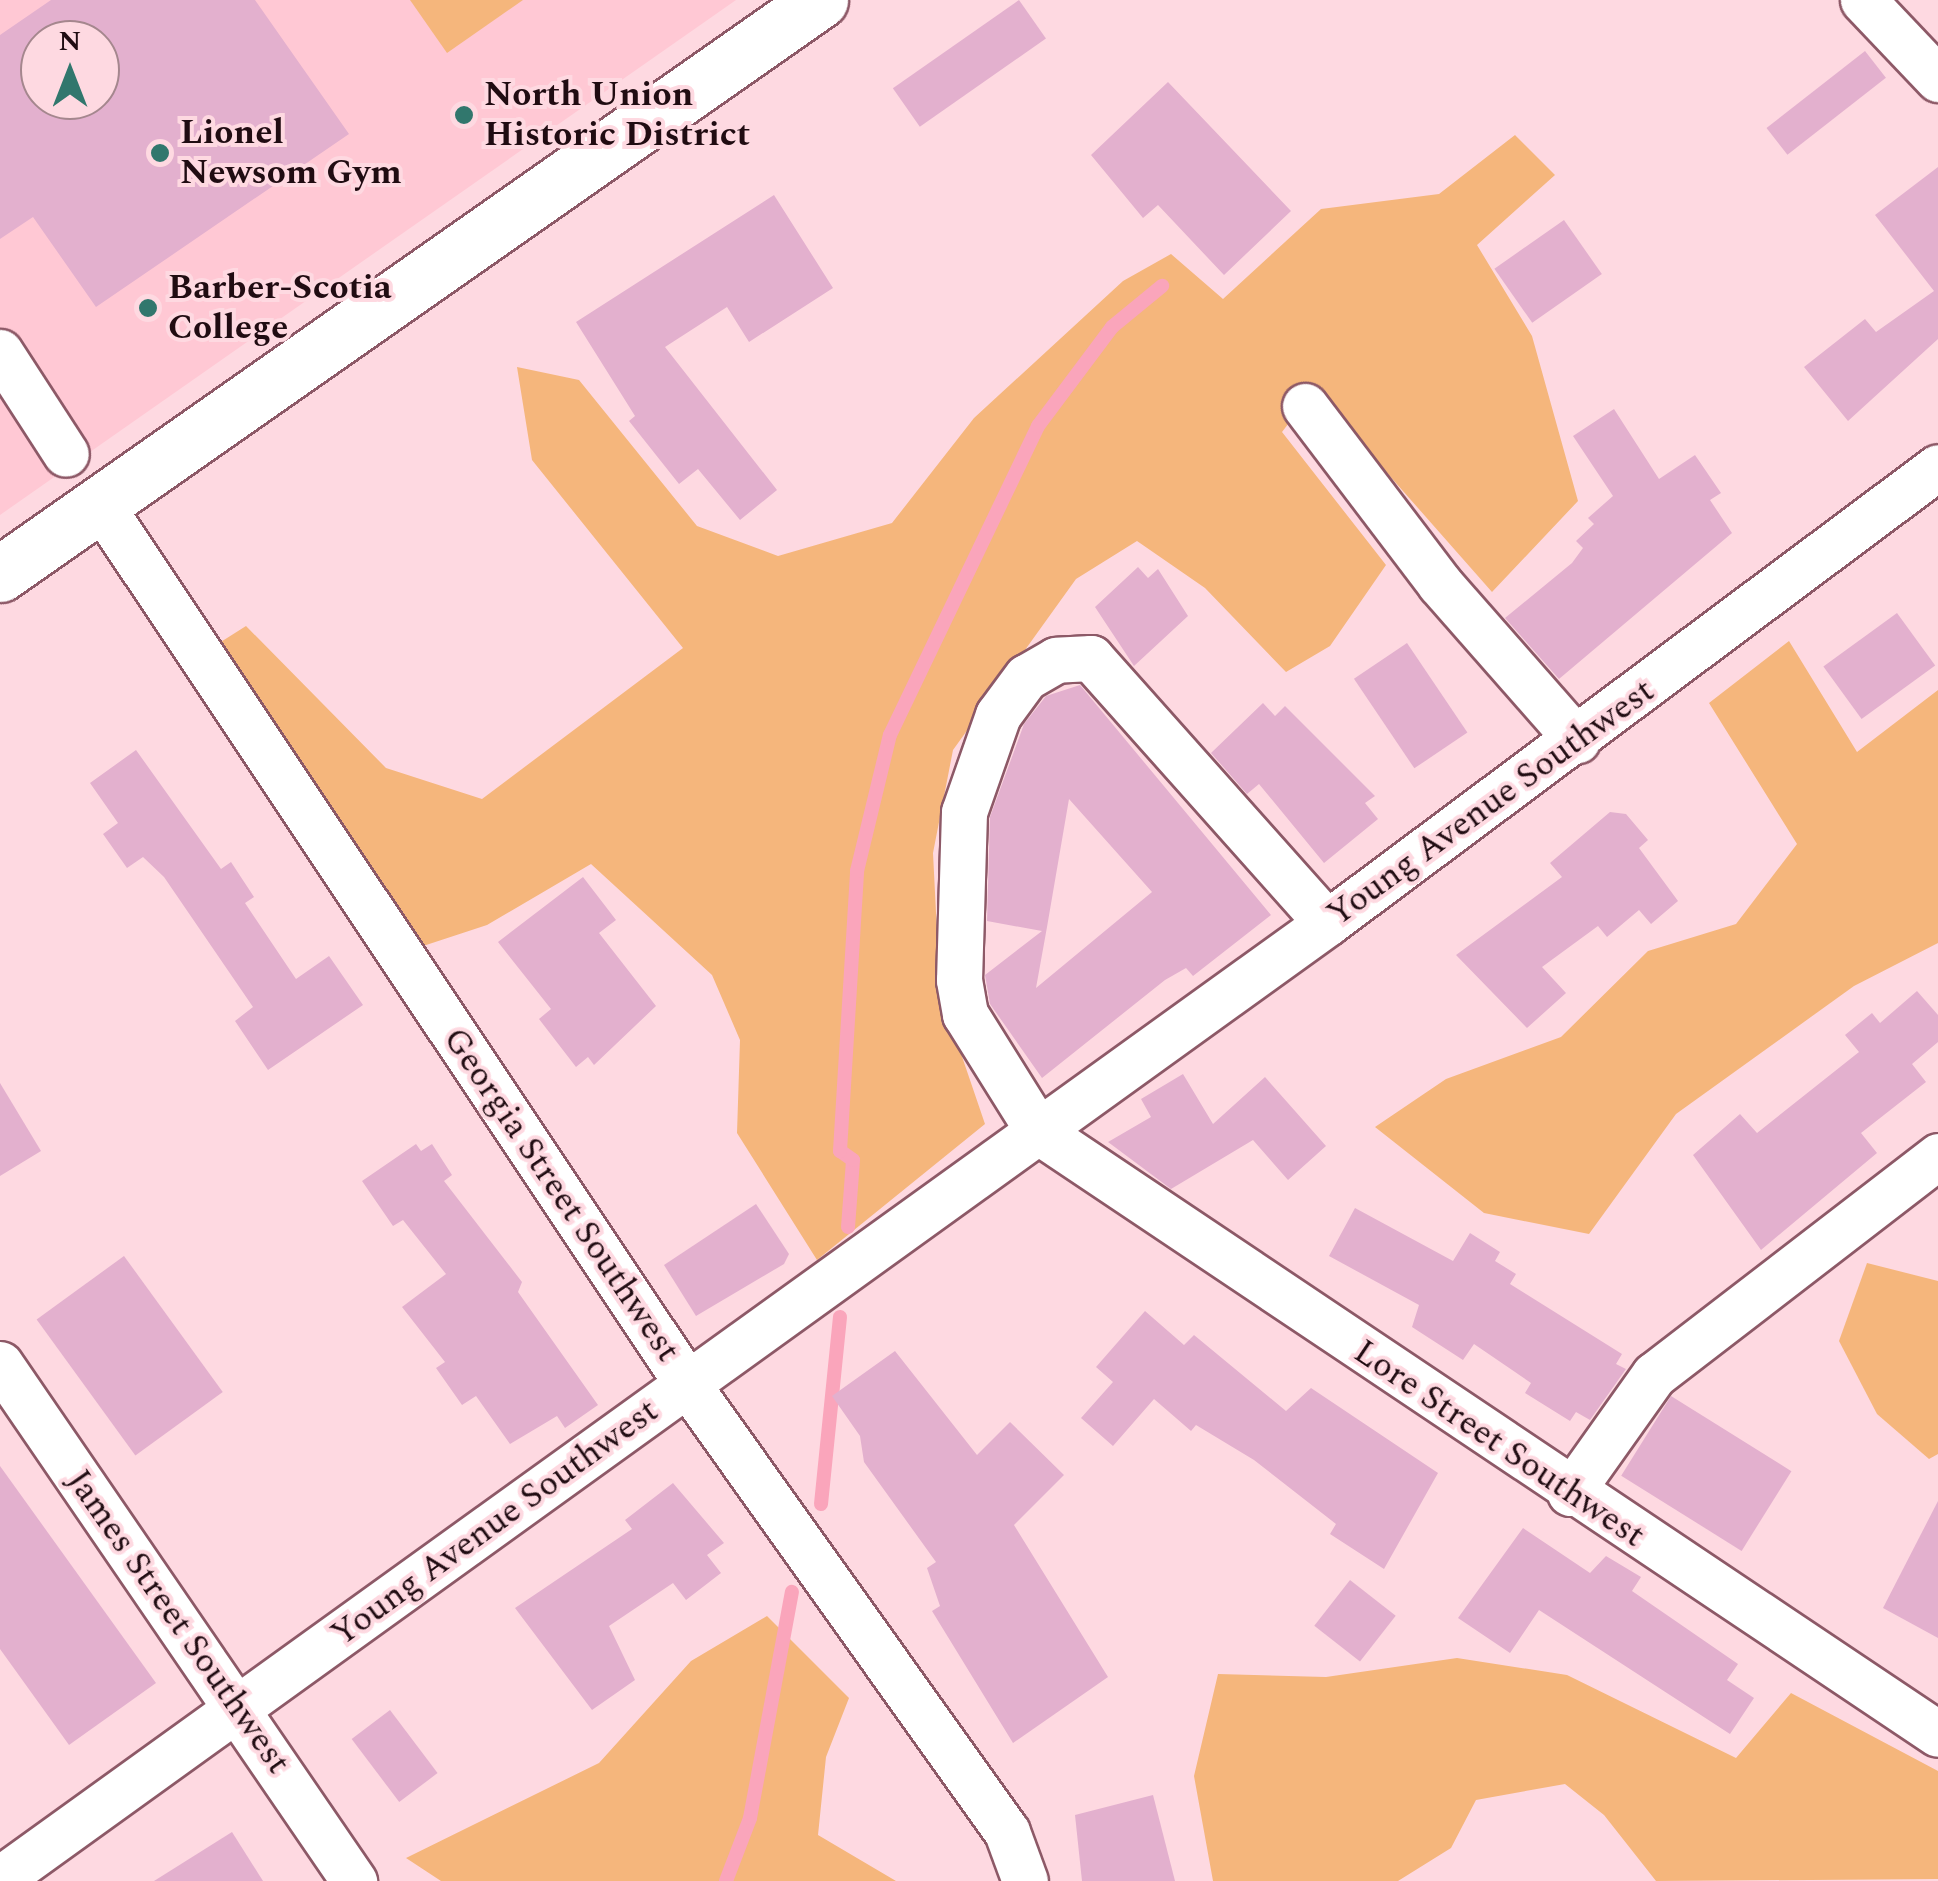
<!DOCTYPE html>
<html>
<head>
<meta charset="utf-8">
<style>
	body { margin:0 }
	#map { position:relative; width:1938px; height:1881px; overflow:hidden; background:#fed9e1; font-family:Spectral,serif }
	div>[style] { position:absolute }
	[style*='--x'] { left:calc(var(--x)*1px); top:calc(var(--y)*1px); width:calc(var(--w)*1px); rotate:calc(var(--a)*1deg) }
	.built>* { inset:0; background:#ffc8d4 }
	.green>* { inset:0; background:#f5b67c }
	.stream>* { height:14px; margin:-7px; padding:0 7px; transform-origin:7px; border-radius:7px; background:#faa5bb }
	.building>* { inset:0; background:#e3b0ce; transform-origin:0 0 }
	.roads { filter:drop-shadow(2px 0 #8d5967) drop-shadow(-2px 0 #8d5967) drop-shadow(0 2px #8d5967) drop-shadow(0 -2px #8d5967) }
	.minor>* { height:45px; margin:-22.5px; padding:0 22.5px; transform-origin:22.5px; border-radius:22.5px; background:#fff }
	.tertiary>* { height:55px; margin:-27.5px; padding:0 27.5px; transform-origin:27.5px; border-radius:27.5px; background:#fff }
	.dots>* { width:28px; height:28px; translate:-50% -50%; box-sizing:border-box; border:5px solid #fed9e1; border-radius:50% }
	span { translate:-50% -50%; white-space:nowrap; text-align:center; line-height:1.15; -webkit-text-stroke:8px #fed9e1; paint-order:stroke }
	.poi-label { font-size:35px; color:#200c12; font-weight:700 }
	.left { translate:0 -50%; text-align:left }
	.street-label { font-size:35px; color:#200c12 }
	.north { position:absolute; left:20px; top:20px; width:100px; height:100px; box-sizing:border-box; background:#fed9e1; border:2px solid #a5878e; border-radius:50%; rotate:0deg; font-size:28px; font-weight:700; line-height:40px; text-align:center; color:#200c12 }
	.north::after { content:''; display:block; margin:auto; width:35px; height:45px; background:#31776d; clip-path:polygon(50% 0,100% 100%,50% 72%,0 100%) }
</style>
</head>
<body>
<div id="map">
	<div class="built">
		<i style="clip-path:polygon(evenodd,0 0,736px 0,0 515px,0 0,40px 40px,100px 40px,100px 100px,40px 100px,40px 40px)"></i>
	</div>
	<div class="green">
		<i style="clip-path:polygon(410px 0,523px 0,447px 53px)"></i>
		<i style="clip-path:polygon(1515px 135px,1555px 175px,1477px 245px,1532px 336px,1578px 501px,1492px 592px,1314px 390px,1282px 432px,1386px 565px,1330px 646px,1286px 672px,1205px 588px,1137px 541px,1076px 579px,953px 750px,933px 853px,940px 992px,985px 1124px,817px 1260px,737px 1133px,740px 1040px,712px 975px,591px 864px,487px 925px,417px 948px,216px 645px,246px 626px,386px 768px,482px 799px,683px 648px,532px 460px,517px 367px,579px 380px,697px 526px,778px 556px,892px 523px,974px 418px,1123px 281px,1171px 254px,1223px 299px,1321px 209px,1439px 194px)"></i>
		<i style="clip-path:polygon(1789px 641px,1857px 752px,1938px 690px,1938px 943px,1854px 986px,1676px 1114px,1589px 1234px,1484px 1213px,1375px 1127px,1446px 1079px,1561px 1037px,1648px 951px,1736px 924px,1797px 844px,1709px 703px)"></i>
		<i style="clip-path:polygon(1867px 1263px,1938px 1281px,1938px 1454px,1929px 1459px,1877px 1414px,1839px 1341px)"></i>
		<i style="clip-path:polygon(767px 1616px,849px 1698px,826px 1757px,818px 1835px,896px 1881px,441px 1881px,406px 1858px,599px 1763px,691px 1661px)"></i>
		<i style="clip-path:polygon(1457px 1658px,1567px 1675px,1736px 1758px,1791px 1693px,1938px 1771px,1938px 1879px,1656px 1881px,1604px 1815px,1565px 1784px,1476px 1800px,1451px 1848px,1398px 1881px,1213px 1881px,1194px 1776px,1218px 1674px,1326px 1677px)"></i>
	</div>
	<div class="stream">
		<i style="--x:848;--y:1227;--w:67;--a:-85.7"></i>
		<i style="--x:853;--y:1160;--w:16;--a:-145"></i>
		<i style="--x:840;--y:1151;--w:281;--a:-86.5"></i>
		<i style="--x:857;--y:871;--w:140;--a:-76.4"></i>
		<i style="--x:890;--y:735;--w:343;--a:-64.4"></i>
		<i style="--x:1038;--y:426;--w:124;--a:-53.2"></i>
		<i style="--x:1112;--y:327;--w:65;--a:-39.4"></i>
		<i style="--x:821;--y:1504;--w:188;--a:-84.2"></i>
		<i style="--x:726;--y:1881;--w:67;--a:-69.1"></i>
		<i style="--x:750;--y:1818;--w:230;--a:-79.5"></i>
	</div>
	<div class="building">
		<i style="clip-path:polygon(evenodd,51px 0,255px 0,349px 134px,96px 307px,33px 217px,0 239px,0 35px,51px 0,40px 40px,100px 40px,100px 100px,40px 100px,40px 40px)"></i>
		<i style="left:1019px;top:0;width:47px;height:154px;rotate:55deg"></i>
		<i style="left:1865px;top:51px;width:34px;height:125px;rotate:52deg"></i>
		<i style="clip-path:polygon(1168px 82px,1291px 211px,1224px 275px,1158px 205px,1143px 218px,1091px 155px)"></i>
		<i style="clip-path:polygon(1938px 167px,1938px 339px,1848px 421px,1804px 367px,1865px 319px,1876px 332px,1934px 291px,1875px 215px)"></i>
		<i style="clip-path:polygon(774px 195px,833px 288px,749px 342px,727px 307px,665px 347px,777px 490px,740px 520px,698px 469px,679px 484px,629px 421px,635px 416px,576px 322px)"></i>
		<i style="left:1564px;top:220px;width:66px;height:85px;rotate:55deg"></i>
		<i style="clip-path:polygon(1614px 409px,1659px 479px,1695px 455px,1721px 493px,1710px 500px,1732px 533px,1559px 679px,1505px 618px,1572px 563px,1583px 548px,1576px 541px,1594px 524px,1588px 518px,1613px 496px,1573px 436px)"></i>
		<i style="clip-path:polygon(1138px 567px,1148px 578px,1158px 569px,1188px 616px,1134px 666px,1095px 607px)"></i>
		<i style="left:1897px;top:613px;width:65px;height:91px;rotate:54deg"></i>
		<i style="left:1407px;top:643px;width:108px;height:64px;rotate:56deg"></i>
		<i style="clip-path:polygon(evenodd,1080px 685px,1271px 915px,1193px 976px,1186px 968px,1165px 980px,1042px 1078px,990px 1004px,985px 975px,1042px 931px,987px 921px,990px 817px,1024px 724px,1046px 696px,1080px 685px,1069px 799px,1152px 892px,1036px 988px,1047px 927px,1069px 799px)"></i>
		<i style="clip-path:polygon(1263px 703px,1275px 716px,1285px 706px,1375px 796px,1365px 803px,1378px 819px,1324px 863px,1259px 784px,1247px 794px,1211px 753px)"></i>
		<i style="clip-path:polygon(136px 750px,221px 869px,231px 862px,254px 897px,245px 903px,296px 979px,329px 956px,363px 1005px,268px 1070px,235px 1021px,253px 1007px,164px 877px,143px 857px,127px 868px,103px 834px,118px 823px,90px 783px)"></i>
		<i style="clip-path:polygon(1610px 812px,1626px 814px,1648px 840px,1639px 848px,1678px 901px,1651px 924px,1639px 910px,1607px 937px,1598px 926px,1542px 967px,1566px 993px,1527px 1028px,1456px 955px,1562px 877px,1550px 863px)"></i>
		<i style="clip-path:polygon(583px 877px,616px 920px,599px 933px,656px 1006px,594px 1065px,588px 1057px,576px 1067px,539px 1019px,551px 1009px,498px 942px)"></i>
		<i style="clip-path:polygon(1917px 991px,1938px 1015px,1938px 1042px,1912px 1064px,1926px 1082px,1861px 1133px,1877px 1153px,1761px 1250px,1693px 1155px,1740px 1114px,1757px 1133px,1859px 1052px,1845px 1035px,1872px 1013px,1880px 1023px)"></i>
		<i style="clip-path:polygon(1183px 1074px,1213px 1124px,1265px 1077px,1326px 1146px,1288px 1180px,1253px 1140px,1171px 1189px,1108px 1142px,1151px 1117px,1141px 1099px)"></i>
		<i style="clip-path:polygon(0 1083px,41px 1151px,0 1176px)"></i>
		<i style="clip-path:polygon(416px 1144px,421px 1151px,432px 1144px,452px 1175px,444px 1181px,522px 1282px,518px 1292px,598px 1405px,565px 1428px,557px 1416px,510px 1444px,476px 1396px,462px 1405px,436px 1368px,445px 1362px,402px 1307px,446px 1274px,403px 1220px,393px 1226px,362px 1181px)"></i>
		<i style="clip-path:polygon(756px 1204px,789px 1254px,784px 1264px,696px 1316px,664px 1265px)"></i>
		<i style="clip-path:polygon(1355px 1208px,1453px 1261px,1470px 1233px,1500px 1252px,1495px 1261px,1516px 1274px,1510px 1284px,1622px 1354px,1616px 1364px,1626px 1369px,1590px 1420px,1576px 1412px,1570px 1421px,1525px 1393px,1531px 1383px,1474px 1344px,1463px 1360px,1412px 1327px,1419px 1305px,1329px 1256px)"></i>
		<i style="left:124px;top:1256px;width:168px;height:108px;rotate:54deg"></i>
		<i style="clip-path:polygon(1145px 1311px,1184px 1345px,1194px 1335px,1286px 1411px,1311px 1388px,1438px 1473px,1384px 1569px,1330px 1534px,1336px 1524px,1254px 1460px,1196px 1425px,1191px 1431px,1154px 1399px,1113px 1446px,1081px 1418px,1113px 1382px,1096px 1367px)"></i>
		<i style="clip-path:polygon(895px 1351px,977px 1455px,1010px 1422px,1064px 1475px,1014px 1525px,1108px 1677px,1013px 1743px,932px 1611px,940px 1606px,927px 1568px,936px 1562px,864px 1462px,860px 1436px,832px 1396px)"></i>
		<i style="left:1671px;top:1396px;width:142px;height:94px;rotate:32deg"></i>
		<i style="clip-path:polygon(0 1466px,156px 1683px,69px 1745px,0 1649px)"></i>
		<i style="clip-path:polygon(673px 1483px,724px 1543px,707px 1555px,721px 1573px,686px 1600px,673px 1583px,609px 1626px,635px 1680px,592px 1710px,515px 1608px,632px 1529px,625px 1520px)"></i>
		<i style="clip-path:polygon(1938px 1501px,1938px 1638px,1883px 1608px)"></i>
		<i style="clip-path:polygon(1523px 1528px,1590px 1573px,1606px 1556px,1641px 1577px,1632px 1591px,1738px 1664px,1727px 1680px,1754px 1698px,1730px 1734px,1539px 1610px,1510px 1653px,1458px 1618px)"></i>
		<i style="left:1350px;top:1580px;width:58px;height:58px;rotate:38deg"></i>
		<i style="left:390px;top:1710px;width:79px;height:48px;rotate:53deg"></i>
		<i style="clip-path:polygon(1153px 1795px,1175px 1881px,1082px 1881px,1075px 1815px)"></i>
		<i style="clip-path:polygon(232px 1832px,263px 1881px,154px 1881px)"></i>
	</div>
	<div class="roads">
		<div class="minor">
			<i style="--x:1863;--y:0;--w:109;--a:46.5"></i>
			<i style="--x:0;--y:352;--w:121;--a:57.1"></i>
			<i style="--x:1305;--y:406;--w:223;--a:52.8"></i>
			<i style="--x:1440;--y:584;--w:208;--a:48.7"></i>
			<i style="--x:100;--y:504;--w:1059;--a:56.28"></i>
			<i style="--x:688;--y:1385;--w:549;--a:54.49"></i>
			<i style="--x:1007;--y:1832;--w:52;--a:69.8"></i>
			<i style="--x:1327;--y:923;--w:355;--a:-131.7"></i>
			<i style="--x:1091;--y:658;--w:35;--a:177"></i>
			<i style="--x:1056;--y:660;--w:34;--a:150"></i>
			<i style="--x:1026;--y:677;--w:47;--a:126.4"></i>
			<i style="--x:998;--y:715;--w:103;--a:109.3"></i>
			<i style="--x:964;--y:812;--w:168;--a:91.7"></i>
			<i style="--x:959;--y:980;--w:35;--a:80"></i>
			<i style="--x:965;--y:1014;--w:138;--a:58"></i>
			<i style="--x:1038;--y:1131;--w:1083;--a:33.82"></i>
			<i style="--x:0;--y:1364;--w:627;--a:55.6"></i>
			<i style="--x:1570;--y:1493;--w:145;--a:-54.6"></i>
			<i style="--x:1654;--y:1375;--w:359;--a:-37.6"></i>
			<i style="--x:0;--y:1879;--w:1636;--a:-35.77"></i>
			<i style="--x:1327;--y:923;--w:762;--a:-36.73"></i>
		</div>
		<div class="tertiary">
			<i style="--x:0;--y:574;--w:1001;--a:-34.99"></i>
		</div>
	</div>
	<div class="dots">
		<i style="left:464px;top:115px;background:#31776d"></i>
		<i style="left:160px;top:153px;background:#31776d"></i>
		<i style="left:148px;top:308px;background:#31776d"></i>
	</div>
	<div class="poi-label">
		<span class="left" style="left:484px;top:115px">North Union<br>Historic District</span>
		<span class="left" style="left:180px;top:153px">Lionel<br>Newsom Gym</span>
		<span class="left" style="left:168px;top:308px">Barber-Scotia<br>College</span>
	</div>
	<div class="street-label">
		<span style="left:1491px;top:803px;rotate:-36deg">Young Avenue Southwest</span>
		<span style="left:561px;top:1195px;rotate:56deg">Georgia Street Southwest</span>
		<span style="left:1499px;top:1444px;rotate:34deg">Lore Street Southwest</span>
		<span style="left:495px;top:1523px;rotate:-36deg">Young Avenue Southwest</span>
		<span style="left:178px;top:1622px;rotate:55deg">James Street Southwest</span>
	</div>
	<div class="north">N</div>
</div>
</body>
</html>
